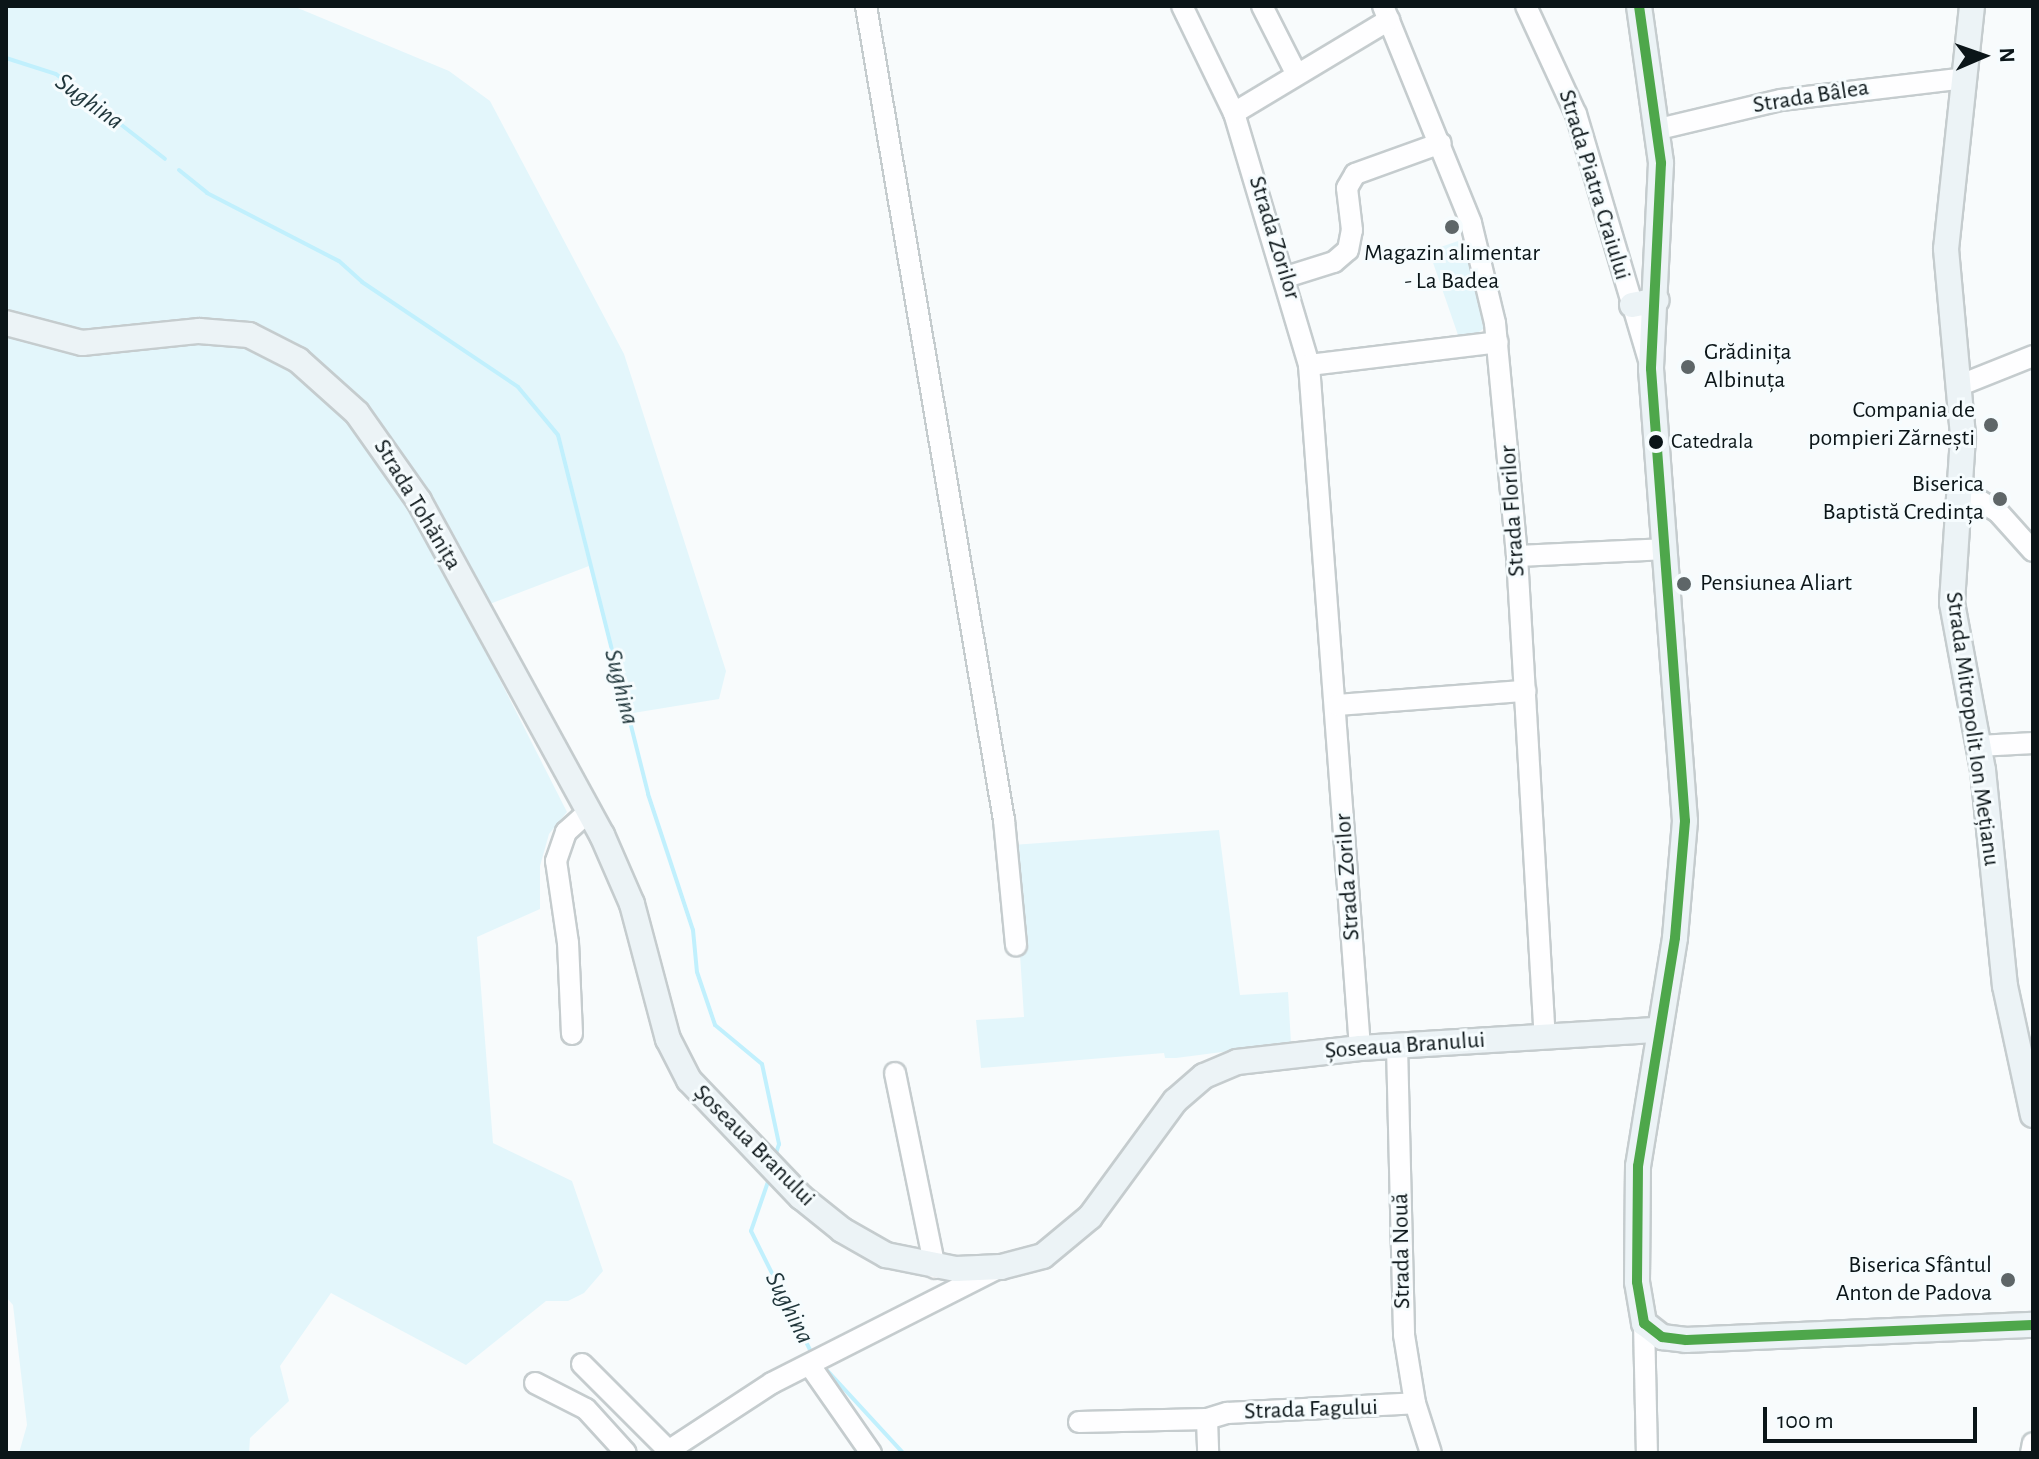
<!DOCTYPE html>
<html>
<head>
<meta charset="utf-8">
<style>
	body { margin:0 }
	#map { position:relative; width:2039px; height:1459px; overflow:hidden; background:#f8fbfc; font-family:"Alegreya Sans",sans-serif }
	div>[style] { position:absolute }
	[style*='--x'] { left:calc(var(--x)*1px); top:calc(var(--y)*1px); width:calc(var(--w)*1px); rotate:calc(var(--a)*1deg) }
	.green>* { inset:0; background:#e3f6fb }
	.stream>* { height:4px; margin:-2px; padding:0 2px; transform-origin:2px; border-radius:2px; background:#c1f0fd }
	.roads { filter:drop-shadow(2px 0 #c5ccce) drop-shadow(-2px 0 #c5ccce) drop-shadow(0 2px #c5ccce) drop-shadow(0 -2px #c5ccce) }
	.minor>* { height:20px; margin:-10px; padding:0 10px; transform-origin:10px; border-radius:10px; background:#fefeff }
	.major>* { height:24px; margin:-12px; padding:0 12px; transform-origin:12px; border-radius:12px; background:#ecf3f6 }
	.bus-1>* { height:10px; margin:-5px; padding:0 5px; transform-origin:5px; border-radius:5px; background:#4ea74b }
	.dots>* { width:22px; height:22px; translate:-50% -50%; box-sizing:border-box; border:4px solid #f6fcfe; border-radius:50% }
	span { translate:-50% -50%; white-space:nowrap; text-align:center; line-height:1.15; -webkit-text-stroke:6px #f6fcfe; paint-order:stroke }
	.bus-label { font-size:22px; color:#0b1518 }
	.left { translate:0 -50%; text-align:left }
	.street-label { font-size:24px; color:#0b1518 }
	.poi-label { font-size:24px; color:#0b1518 }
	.right { translate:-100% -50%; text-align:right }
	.water-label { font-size:26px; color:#1f353a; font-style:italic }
	.frame { position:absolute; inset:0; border:8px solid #0b1518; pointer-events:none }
	.north { position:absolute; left:1943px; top:16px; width:80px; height:80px; -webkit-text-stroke:6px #f6fcfe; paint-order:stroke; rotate:88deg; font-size:22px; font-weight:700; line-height:32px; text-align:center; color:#0b1518 }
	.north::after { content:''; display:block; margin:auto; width:28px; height:36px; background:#0b1518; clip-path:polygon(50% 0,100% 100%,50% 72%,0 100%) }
	.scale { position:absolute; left:1763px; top:1407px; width:214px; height:36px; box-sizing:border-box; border:4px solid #0b1518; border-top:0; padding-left:10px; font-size:24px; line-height:28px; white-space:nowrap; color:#0b1518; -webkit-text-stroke:6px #f6fcfe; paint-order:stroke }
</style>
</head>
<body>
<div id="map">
	<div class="green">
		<i style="clip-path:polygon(6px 6px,293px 6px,449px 71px,490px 101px,624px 354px,726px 671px,719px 699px,627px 714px,589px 566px,466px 613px,567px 812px,549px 834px,540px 866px,540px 909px,477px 937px,493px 1143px,572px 1181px,603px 1271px,584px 1293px,568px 1301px,546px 1301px,466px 1365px,331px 1293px,280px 1366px,289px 1401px,250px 1438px,249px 1453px,19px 1453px,27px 1425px,13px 1305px,6px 1297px)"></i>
		<i style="clip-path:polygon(1461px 240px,1487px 316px,1484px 328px,1473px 337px,1458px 335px,1429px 251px)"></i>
		<i style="clip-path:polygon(1219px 830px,1240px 995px,1288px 992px,1291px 1043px,1176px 1058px,1165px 1058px,1164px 1053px,981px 1068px,976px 1020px,1024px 1017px,1013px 845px)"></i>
	</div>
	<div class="stream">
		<i style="--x:6;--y:58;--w:52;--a:17.7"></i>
		<i style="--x:56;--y:74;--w:138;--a:37.9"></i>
		<i style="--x:179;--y:170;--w:36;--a:39"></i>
		<i style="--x:207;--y:193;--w:148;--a:27.3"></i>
		<i style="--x:339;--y:261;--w:31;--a:42"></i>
		<i style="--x:362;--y:282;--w:188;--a:33.9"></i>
		<i style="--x:518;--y:387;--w:62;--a:50.2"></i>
		<i style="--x:558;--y:435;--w:370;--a:75.9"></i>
		<i style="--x:648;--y:794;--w:143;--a:71.7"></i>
		<i style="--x:693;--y:930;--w:42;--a:84.6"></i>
		<i style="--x:697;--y:972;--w:56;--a:71.2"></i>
		<i style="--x:715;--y:1025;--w:61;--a:39.7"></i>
		<i style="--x:762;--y:1064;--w:82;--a:78"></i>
		<i style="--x:779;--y:1144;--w:13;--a:108"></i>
		<i style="--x:770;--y:1176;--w:58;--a:109.1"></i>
		<i style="--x:751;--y:1231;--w:137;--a:63.6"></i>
		<i style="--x:824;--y:1367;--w:117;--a:47.4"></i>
	</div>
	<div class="roads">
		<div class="minor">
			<i style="--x:866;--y:6;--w:826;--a:80.38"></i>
			<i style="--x:1004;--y:820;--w:126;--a:84.5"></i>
			<i style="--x:1182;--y:6;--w:119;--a:64.1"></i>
			<i style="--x:1234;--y:113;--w:263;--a:73.4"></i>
			<i style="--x:1309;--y:365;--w:685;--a:85.73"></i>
			<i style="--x:1262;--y:6;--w:77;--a:63.1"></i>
			<i style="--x:1383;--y:6;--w:234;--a:67.9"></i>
			<i style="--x:1471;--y:223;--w:103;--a:76.5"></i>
			<i style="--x:1495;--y:323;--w:234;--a:84.6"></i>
			<i style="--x:1517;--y:556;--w:481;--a:86.7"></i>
			<i style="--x:1526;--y:6;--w:119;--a:65.2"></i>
			<i style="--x:1576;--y:114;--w:257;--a:73.5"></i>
			<i style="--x:1234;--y:113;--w:181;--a:-31"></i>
			<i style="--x:1659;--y:129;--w:125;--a:-13.4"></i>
			<i style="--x:1781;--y:100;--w:185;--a:-6.8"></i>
			<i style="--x:1286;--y:277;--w:50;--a:-17.4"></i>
			<i style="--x:1334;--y:262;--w:18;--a:-41"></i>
			<i style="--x:1348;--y:250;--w:20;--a:-79"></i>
			<i style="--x:1352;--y:230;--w:42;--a:-96.8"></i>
			<i style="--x:1347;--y:188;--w:16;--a:-60"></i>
			<i style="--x:1355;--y:174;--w:91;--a:-19.8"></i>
			<i style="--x:1309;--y:365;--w:190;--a:-6.9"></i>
			<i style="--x:1958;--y:386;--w:81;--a:-21.8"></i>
			<i style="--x:1961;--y:489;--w:44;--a:31.9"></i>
			<i style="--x:1998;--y:512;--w:52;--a:48.1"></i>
			<i style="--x:1517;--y:556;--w:146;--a:-2.7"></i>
			<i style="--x:1337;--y:705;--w:189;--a:-4.3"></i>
			<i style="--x:1979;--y:746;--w:54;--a:-3.2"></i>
			<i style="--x:572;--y:1034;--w:91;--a:-92.5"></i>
			<i style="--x:568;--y:943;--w:83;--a:-98.3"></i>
			<i style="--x:556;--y:861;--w:31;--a:-71"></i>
			<i style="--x:566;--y:832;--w:30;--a:-42"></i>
			<i style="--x:1397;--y:1046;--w:289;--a:88.6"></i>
			<i style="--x:1404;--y:1335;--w:69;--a:80.8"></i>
			<i style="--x:1415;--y:1403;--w:52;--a:72.3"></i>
			<i style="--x:895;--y:1073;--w:199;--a:78.4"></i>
			<i style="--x:1644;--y:1323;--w:130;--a:88.7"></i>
			<i style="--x:582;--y:1364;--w:123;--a:45"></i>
			<i style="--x:811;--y:1367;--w:105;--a:55.1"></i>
			<i style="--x:535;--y:1383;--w:57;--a:27"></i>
			<i style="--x:586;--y:1409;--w:59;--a:47.7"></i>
			<i style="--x:1207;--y:1419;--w:34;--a:88"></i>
			<i style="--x:1079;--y:1422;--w:128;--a:-1.3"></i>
			<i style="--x:1207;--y:1419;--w:21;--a:-17"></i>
			<i style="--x:1227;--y:1413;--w:188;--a:-3"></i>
			<i style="--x:665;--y:1453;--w:128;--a:-33.2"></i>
			<i style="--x:772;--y:1383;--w:257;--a:-26.9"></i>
			<i style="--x:2031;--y:1453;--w:10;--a:-79"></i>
		</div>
		<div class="major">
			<i style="--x:1639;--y:6;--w:159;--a:82"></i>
			<i style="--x:1661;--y:163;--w:206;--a:92.8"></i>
			<i style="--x:1651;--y:369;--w:453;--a:85.7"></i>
			<i style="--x:1685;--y:821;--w:117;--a:94.9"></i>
			<i style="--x:1675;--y:938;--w:231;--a:99.2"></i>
			<i style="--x:1638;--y:1166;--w:116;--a:90.5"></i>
			<i style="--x:1637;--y:1282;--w:42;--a:80.3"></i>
			<i style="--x:1644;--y:1323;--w:23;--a:38"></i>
			<i style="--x:1662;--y:1337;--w:24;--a:7"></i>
			<i style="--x:1686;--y:1340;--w:347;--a:-2.5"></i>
			<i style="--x:1972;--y:6;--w:244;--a:96.1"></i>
			<i style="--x:1946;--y:249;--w:189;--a:84.8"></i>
			<i style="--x:1963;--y:437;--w:166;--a:93.8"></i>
			<i style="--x:1952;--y:603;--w:170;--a:79.5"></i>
			<i style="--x:1983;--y:770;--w:217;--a:84.2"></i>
			<i style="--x:2005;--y:986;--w:132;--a:77.8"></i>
			<i style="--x:1632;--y:305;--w:25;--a:-11"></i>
			<i style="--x:6;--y:323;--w:79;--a:14.7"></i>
			<i style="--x:82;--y:343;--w:118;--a:-5.9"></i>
			<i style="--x:199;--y:331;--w:50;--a:4.6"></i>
			<i style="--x:249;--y:335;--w:55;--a:27"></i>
			<i style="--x:298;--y:360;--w:79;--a:41.9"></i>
			<i style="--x:357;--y:413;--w:108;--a:54.8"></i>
			<i style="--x:419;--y:501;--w:381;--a:61.3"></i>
			<i style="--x:602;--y:835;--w:75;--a:66.5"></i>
			<i style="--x:632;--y:904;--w:140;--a:75.1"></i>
			<i style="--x:668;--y:1039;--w:46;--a:62.9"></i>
			<i style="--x:689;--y:1080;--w:162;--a:46.3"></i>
			<i style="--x:801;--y:1197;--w:53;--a:38.8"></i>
			<i style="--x:842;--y:1230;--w:51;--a:29.6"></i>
			<i style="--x:886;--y:1255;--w:71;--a:11.3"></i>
			<i style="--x:956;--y:1269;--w:45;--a:-2.5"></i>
			<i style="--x:1001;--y:1267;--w:43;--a:-14.7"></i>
			<i style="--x:1043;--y:1256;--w:61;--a:-39.7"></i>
			<i style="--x:1090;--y:1217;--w:144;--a:-53.8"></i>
			<i style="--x:1175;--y:1101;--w:38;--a:-41"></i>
			<i style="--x:1204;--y:1076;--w:36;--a:-23"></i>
			<i style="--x:1237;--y:1062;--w:124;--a:-6.5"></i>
			<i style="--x:1360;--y:1048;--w:299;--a:-3.5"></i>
		</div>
	</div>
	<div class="bus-1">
		<i style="--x:1639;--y:6;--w:159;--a:82"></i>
		<i style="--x:1661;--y:163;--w:206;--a:92.8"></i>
		<i style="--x:1651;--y:369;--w:453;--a:85.7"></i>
		<i style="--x:1685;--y:821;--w:117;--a:94.9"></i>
		<i style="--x:1675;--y:938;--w:231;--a:99.2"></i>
		<i style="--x:1638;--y:1166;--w:116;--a:90.5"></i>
		<i style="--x:1637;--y:1282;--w:42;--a:80.3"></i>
		<i style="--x:1644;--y:1323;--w:23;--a:38"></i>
		<i style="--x:1662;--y:1337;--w:24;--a:7"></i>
		<i style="--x:1686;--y:1340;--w:347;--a:-2.5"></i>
	</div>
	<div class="dots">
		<i style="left:1452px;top:227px;background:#5e6668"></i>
		<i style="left:1688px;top:367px;background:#5e6668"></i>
		<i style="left:1991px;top:425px;background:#5e6668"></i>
		<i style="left:1656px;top:442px;background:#0b1518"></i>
		<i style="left:2000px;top:499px;background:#5e6668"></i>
		<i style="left:1684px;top:584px;background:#5e6668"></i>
		<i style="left:2008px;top:1280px;background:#5e6668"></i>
	</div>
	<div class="bus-label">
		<span class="left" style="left:1671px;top:442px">Catedrala</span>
	</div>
	<div class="street-label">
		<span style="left:1811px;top:97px;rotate:-9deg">Strada Bâlea</span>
		<span style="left:1594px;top:185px;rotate:73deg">Strada Piatra Craiului</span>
		<span style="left:1274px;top:238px;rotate:73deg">Strada Zorilor</span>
		<span style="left:417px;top:505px;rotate:59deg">Strada Tohănița</span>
		<span style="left:1513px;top:511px;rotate:-94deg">Strada Florilor</span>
		<span style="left:1972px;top:729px;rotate:82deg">Strada Mitropolit Ion Mețianu</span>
		<span style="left:1348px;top:877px;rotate:-94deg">Strada Zorilor</span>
		<span style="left:1405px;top:1046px;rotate:-4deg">Șoseaua Branului</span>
		<span style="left:754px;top:1146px;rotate:45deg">Șoseaua Branului</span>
		<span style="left:1402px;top:1251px;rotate:-91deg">Strada Nouă</span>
		<span style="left:1311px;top:1410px;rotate:-2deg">Strada Fagului</span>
	</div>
	<div class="poi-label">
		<span style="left:1452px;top:268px">Magazin alimentar<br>- La Badea</span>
		<span class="left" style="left:1704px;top:367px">Grădinița<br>Albinuța</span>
		<span class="right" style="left:1975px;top:425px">Compania de<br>pompieri Zărnești</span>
		<span class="right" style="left:1984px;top:499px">Biserica<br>Baptistă Credința</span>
		<span class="left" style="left:1700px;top:584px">Pensiunea Aliart</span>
		<span class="right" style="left:1992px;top:1280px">Biserica Sfântul<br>Anton de Padova</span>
	</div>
	<div class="water-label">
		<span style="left:89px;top:102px;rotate:36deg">Sughina</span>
		<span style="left:621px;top:687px;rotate:76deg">Sughina</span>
		<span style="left:789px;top:1308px;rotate:63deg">Sughina</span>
	</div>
	<div class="frame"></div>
	<div class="north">N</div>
	<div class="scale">100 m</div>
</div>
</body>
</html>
